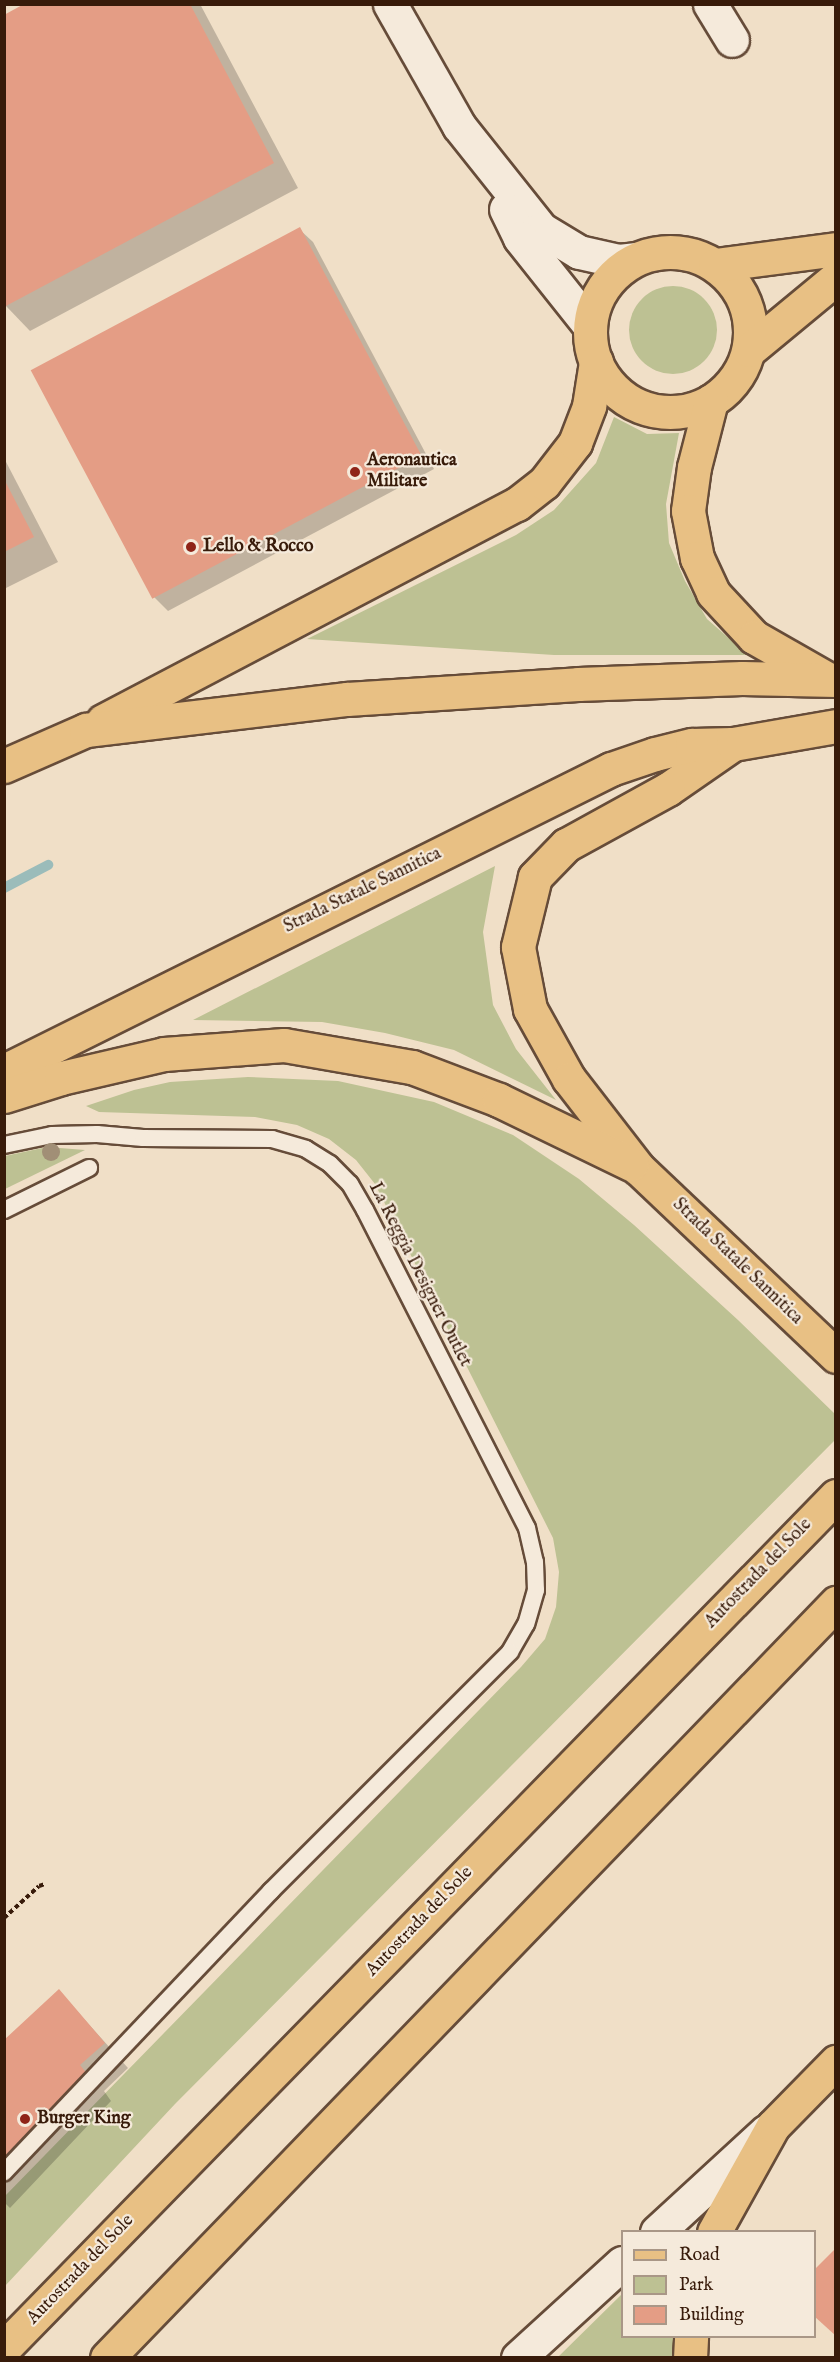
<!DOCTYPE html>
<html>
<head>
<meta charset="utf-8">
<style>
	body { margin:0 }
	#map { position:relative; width:840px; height:2362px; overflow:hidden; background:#f0dfc7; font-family:"IM FELL English",serif }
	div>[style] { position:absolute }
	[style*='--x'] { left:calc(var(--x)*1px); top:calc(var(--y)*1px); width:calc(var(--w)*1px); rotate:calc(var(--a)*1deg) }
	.green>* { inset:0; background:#bdc193 }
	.round { border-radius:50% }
	.shadow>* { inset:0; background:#0003 }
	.stream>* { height:10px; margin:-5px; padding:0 5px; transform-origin:5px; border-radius:5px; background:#9bbcba }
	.building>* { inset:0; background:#e49d85; transform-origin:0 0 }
	.path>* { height:4px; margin-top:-2px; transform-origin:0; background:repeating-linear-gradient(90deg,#381b0a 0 4.5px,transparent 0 7.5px) }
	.roads { filter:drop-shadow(2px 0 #664c39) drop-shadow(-2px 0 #664c39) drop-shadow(0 2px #664c39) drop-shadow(0 -2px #664c39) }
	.service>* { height:16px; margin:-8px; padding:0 8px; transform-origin:8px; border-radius:8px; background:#f5eadb }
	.minor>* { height:33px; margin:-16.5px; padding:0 16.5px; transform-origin:16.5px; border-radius:16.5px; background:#f5eadb }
	.tertiary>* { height:33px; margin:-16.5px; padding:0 16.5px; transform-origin:16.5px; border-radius:16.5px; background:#f5eadb }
	.primary>* { height:33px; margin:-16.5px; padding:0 16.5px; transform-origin:16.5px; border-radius:16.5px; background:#e8c084 }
	.primary>.ring { margin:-16.5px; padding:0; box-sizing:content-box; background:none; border:33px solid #e8c084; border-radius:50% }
	.trunk>* { height:33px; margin:-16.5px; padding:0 16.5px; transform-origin:16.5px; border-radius:16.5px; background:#e8c084 }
	.motorway>* { height:33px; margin:-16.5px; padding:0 16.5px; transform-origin:16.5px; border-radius:16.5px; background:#e8c084 }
	.trees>* { width:18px; height:18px; margin:-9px; border-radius:50%; background:#a18f76 }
	.dots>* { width:16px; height:16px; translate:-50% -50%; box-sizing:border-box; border:3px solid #f5eadb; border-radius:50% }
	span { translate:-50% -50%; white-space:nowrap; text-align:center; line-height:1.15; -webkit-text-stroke:4.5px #f5eadb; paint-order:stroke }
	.poi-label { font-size:18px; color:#381b0a; font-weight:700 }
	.left { translate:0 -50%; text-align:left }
	.street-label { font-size:18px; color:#381b0a }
	.frame { position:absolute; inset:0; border:6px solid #381b0a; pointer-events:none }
	.legend { position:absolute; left:621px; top:2230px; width:195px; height:108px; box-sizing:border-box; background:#f5eadb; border:2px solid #a99787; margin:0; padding:8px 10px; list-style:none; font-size:18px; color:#381b0a }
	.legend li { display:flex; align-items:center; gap:12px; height:30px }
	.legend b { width:30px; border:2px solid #a99787 }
</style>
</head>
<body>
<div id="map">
	<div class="green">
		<i class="round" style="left:629px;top:286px;width:88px;height:88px"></i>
		<i style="clip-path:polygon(614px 417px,647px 434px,679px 433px,666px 504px,669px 543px,685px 581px,707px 619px,748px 655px,554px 655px,307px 639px,516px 535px,554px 510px,596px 463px)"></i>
		<i style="clip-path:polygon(495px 866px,483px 932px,493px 1005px,516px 1049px,556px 1100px,454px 1050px,385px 1033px,322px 1022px,193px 1020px)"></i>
		<i style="clip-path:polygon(248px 1077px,338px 1081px,434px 1102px,513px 1135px,579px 1179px,634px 1225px,738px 1320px,835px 1414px,835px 1440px,175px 2104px,5px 2286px,5px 2196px,521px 1667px,545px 1639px,556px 1607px,559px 1572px,553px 1538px,375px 1184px,356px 1160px,329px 1139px,297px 1125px,255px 1117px,99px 1112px,86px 1106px,134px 1090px,170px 1082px)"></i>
		<i style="clip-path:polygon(47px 1147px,85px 1150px,5px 1189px,5px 1156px)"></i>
		<i style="clip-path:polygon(622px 2294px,622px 2336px,681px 2337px,685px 2358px,557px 2358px)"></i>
	</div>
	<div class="shadow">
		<i style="clip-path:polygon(27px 4px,200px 4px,298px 188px,30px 331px,6px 306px)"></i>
		<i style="clip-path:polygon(299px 229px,313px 242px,434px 469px,168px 611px,154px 597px)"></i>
		<i style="clip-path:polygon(4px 458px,58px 562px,4px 589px)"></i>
		<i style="clip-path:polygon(59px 1991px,128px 2068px,104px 2091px,111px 2101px,10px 2208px,4px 2202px,4px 2042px)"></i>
	</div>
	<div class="stream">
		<i style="--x:4;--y:888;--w:50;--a:-27.6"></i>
	</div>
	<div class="building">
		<i style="clip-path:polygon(24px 4px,190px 4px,274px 163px,4px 307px,4px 15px)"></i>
		<i style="left:300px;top:227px;width:259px;height:305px;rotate:62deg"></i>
		<i style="clip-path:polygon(4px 479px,34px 537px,4px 552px)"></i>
		<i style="clip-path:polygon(59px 1989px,105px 2043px,80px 2065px,88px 2075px,4px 2163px,4px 2040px)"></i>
		<i style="clip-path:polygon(836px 2248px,836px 2336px,814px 2316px,814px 2270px)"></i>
	</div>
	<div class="path">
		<i style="--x:4;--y:1918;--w:47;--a:-42.4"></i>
		<i style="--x:39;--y:1886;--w:6;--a:-18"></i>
	</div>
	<div class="roads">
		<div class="service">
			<i style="--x:4;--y:1145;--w:49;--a:-11.8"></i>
			<i style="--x:52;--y:1135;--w:45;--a:-1.3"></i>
			<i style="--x:97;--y:1134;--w:46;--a:5"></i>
			<i style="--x:143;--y:1138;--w:129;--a:0.4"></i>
			<i style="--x:272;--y:1139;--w:35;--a:16"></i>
			<i style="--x:306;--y:1149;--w:28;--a:32"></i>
			<i style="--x:330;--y:1164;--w:28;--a:45"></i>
			<i style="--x:350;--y:1184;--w:30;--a:60"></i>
			<i style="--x:365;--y:1210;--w:357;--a:63"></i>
			<i style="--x:527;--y:1528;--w:35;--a:77"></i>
			<i style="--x:535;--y:1562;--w:28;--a:88"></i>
			<i style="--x:536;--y:1590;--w:35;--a:106"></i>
			<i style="--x:526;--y:1624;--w:32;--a:120"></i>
			<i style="--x:510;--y:1652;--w:338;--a:135"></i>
			<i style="--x:271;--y:1891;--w:388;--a:133.5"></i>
			<i style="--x:4;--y:1210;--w:95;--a:-26.3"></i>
		</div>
		<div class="minor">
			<i style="--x:390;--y:4;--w:140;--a:60.5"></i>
			<i style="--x:459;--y:126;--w:132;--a:51.5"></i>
			<i style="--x:541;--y:229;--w:44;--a:31.2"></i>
			<i style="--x:579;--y:252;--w:41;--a:12.7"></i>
			<i style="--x:619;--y:261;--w:16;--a:-7"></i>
			<i style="--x:710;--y:4;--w:42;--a:58.6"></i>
			<i style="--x:506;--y:209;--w:32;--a:64"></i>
			<i style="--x:520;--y:238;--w:112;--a:51.5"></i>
		</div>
		<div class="tertiary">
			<i style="--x:657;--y:2232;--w:149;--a:-42.6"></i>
			<i style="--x:518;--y:2358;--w:141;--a:-42.4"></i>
		</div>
		<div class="primary">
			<i class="ring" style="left:590px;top:252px;width:127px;height:127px"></i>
			<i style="--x:711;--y:401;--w:68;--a:104.4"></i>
			<i style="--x:694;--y:467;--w:44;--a:97.8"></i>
			<i style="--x:688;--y:511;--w:48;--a:79.2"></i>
			<i style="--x:697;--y:558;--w:38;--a:65"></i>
			<i style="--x:713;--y:593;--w:60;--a:47"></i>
			<i style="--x:754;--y:637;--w:81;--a:29.7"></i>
			<i style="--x:103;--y:721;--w:467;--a:-27.7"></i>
			<i style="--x:517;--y:504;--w:34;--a:-38"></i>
			<i style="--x:544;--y:483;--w:51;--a:-52.2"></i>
			<i style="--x:575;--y:443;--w:40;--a:-69"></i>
			<i style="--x:589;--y:406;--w:45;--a:-81"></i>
			<i style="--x:733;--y:744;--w:79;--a:145.3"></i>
			<i style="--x:668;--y:789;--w:116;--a:151.2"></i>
			<i style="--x:566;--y:845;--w:45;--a:134.1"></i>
			<i style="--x:535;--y:877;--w:72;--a:103.7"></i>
			<i style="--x:518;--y:947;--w:63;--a:79"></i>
			<i style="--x:530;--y:1009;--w:80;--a:60.9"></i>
			<i style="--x:569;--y:1079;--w:113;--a:52.2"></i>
			<i style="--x:638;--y:1168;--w:273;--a:43.5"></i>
			<i style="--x:4;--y:766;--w:90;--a:-23.7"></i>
			<i style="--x:86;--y:730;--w:263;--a:-6.8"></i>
			<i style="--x:347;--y:699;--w:231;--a:-3.7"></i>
			<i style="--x:578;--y:684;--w:164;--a:-2.1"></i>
			<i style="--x:742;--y:678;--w:94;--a:1.2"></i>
			<i style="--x:4;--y:1071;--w:678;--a:-26.45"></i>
			<i style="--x:611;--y:769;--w:46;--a:-18.8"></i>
			<i style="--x:655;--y:754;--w:38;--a:-14"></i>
			<i style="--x:692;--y:745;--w:41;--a:-1.4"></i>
			<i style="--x:733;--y:744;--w:105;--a:-9.9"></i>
			<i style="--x:4;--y:1096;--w:60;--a:-17.5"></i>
			<i style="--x:61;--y:1078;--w:106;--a:-13.1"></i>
			<i style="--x:164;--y:1054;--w:120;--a:-4.3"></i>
			<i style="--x:284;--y:1045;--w:130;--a:9.8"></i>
			<i style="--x:412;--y:1067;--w:93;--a:20.8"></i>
			<i style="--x:499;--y:1100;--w:147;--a:25.9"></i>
			<i style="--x:714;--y:2232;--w:121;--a:-60.9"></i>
			<i style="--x:773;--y:2126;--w:90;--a:-45.5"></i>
			<i style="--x:690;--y:2358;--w:22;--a:-87"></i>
		</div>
		<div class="trunk">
			<i style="--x:715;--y:265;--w:122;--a:-7.5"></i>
			<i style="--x:749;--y:350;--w:113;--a:-39.6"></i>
		</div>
		<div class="motorway">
			<i style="--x:4;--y:2348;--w:1191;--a:-45.68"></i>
			<i style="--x:107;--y:2358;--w:1050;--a:-46"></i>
		</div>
	</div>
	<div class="trees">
		<i style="left:51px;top:1152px"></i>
	</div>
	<div class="dots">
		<i style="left:355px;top:472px;background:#8f2418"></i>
		<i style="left:191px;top:547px;background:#8f2418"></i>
		<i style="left:25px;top:2119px;background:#8f2418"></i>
	</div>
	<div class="poi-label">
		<span class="left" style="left:367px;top:472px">Aeronautica<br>Militare</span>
		<span class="left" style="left:203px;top:547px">Lello &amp; Rocco</span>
		<span class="left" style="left:37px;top:2119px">Burger King</span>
	</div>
	<div class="street-label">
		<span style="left:363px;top:891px;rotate:-26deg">Strada Statale Sannitica</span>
		<span style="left:737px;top:1262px;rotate:44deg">Strada Statale Sannitica</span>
		<span style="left:419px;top:1275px;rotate:63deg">La Reggia Designer Outlet</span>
		<span style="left:759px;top:1574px;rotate:-46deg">Autostrada del Sole</span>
		<span style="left:420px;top:1922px;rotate:-46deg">Autostrada del Sole</span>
		<span style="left:81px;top:2270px;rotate:-46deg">Autostrada del Sole</span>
	</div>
	<div class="frame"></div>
	<ul class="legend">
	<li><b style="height:8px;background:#e8c084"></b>Road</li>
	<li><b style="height:16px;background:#bdc193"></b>Park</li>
	<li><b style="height:16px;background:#e49d85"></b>Building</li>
	</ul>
</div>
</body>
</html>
